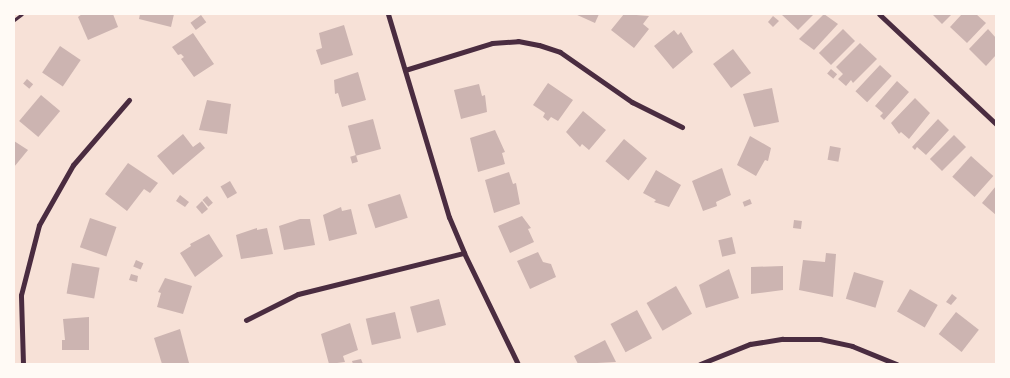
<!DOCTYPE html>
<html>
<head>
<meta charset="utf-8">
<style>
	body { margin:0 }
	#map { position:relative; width:1010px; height:378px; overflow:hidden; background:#f7e1d7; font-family:Commissioner,sans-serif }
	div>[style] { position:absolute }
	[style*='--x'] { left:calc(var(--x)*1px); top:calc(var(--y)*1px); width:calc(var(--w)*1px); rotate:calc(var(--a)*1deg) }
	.building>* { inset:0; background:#ccb4b1; transform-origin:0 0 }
	.path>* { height:3px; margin:-1.5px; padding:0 1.5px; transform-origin:1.5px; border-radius:1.5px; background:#4a2c40 }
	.minor>* { height:5px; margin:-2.5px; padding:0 2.5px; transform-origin:2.5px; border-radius:2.5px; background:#4a2c40 }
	span { translate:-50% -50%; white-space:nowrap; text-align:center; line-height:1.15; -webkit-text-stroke:4px #fffaf5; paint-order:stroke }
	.frame { position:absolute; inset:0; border:15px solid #fffaf5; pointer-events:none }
</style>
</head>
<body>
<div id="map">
	<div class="building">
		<i style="clip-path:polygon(82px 14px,113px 14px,118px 27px,88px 40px,78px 17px)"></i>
		<i style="clip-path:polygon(140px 14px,174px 14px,171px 27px,139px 19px)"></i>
		<i style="clip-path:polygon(575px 14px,599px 14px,595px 23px)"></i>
		<i style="clip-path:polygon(624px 14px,649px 16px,643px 24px,649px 29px,634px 48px,611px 30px)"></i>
		<i style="clip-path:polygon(781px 14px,814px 14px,798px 30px)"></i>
		<i style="clip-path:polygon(824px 14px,838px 24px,814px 50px,799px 39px)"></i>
		<i style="clip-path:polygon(932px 14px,952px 14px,942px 24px)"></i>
		<i style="clip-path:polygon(962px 14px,976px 14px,986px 23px,967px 43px,950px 27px)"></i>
		<i style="left:201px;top:15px;width:9px;height:13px;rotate:54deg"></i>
		<i style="clip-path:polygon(773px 16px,779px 21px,773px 27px,768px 22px)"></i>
		<i style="clip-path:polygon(344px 25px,353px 55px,321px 65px,316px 50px,322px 48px,319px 33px)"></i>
		<i style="left:843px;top:29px;width:17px;height:34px;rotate:45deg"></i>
		<i style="clip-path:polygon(988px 29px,996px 38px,996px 55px,986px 66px,969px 49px)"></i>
		<i style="clip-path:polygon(674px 30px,678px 35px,681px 32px,693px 52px,673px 69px,654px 46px)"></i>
		<i style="clip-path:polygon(193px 33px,214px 64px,194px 77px,181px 59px,184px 57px,181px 54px,178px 55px,172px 47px)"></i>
		<i style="clip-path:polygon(860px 43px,877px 59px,853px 83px,851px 80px,846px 86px,838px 79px,843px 74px,836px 67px)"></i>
		<i style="left:60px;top:46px;width:25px;height:32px;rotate:34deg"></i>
		<i style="left:733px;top:49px;width:30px;height:25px;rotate:53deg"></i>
		<i style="left:880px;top:65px;width:16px;height:36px;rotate:43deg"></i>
		<i style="left:831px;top:69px;width:8px;height:6px;rotate:40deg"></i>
		<i style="clip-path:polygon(358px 72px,366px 100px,342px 107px,338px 93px,335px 94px,334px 80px)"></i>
		<i style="left:27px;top:79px;width:8px;height:6px;rotate:40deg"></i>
		<i style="clip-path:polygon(897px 81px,909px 92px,884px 120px,880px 116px,883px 113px,875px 106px)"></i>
		<i style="clip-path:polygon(548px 83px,573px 100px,558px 121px,551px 117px,548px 121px,543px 117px,545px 113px,533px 105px)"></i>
		<i style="clip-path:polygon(479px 84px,482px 96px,485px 95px,487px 112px,461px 119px,454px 90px)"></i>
		<i style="clip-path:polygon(772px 88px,779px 122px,754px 127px,743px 94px)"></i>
		<i style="left:41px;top:95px;width:25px;height:34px;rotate:40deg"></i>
		<i style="clip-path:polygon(915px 98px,930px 113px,909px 139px,901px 132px,899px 134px,891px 123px)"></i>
		<i style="clip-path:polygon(207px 100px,231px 104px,227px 134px,199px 130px)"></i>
		<i style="clip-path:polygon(583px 111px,606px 130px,589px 150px,582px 144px,580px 147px,566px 132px)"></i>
		<i style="left:373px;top:119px;width:31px;height:26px;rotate:75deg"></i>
		<i style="clip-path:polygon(938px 119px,949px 130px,926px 155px,917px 147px,915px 150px,912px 147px)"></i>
		<i style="clip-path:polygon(495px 130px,505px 152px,502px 153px,505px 164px,478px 172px,470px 138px)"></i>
		<i style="clip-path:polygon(183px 134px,193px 147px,200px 142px,205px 148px,173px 175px,157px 156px)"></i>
		<i style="left:954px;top:135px;width:17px;height:34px;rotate:45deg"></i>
		<i style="clip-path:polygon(750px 136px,771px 148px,768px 161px,765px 160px,756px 176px,737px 165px)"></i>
		<i style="left:624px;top:139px;width:30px;height:29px;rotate:40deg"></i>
		<i style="clip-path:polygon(14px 141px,28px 150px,14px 167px)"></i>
		<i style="left:830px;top:146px;width:11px;height:14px;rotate:10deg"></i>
		<i style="left:356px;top:155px;width:7px;height:6px;rotate:74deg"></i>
		<i style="left:971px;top:156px;width:30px;height:28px;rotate:42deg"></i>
		<i style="clip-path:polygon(128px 163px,158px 183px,150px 193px,144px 189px,127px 211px,105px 194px)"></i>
		<i style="clip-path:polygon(722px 168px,731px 195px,716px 202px,717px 206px,703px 211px,692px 181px)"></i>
		<i style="clip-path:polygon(656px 170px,681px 185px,669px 207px,654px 202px,656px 200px,643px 193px)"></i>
		<i style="clip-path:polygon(509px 172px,513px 184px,516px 183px,520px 204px,494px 213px,485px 180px)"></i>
		<i style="left:230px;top:181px;width:14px;height:11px;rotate:60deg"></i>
		<i style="clip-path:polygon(996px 186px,996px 215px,982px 203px)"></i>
		<i style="left:400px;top:194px;width:25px;height:34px;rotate:72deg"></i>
		<i style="clip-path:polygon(180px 195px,189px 202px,185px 207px,176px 201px)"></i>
		<i style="left:207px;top:196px;width:9px;height:6px;rotate:49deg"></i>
		<i style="left:750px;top:199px;width:5px;height:8px;rotate:68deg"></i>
		<i style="clip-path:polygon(202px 201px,208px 209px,202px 214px,196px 207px)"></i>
		<i style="clip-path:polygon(341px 207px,342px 211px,351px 209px,357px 234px,329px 241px,323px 215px)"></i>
		<i style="clip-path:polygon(522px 216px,531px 228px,528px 229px,534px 242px,510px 253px,498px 226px)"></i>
		<i style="left:90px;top:218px;width:28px;height:31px;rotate:19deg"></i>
		<i style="clip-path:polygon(300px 219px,310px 219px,315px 245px,284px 250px,279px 226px)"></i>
		<i style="left:794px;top:220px;width:8px;height:8px;rotate:7deg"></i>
		<i style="clip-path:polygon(257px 228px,257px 230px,267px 228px,273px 254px,241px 259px,236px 235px)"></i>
		<i style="clip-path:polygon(209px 234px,223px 256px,195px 277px,180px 253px,191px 246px,190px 244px)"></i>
		<i style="left:732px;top:237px;width:17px;height:14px;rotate:77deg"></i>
		<i style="clip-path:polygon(538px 252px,543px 262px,551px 264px,556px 277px,530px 289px,517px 261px)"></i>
		<i style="clip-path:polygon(826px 253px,836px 254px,833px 297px,799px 290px,803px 260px,825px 262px)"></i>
		<i style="left:136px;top:260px;width:8px;height:7px;rotate:23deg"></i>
		<i style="left:72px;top:263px;width:28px;height:31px;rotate:10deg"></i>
		<i style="clip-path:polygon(783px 266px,783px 290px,751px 294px,751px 267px)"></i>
		<i style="clip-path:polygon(729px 269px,739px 298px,706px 308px,699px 285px)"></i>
		<i style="left:854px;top:272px;width:31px;height:28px;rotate:17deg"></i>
		<i style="clip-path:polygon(131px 274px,138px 276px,137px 282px,129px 280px)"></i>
		<i style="clip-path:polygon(165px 278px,192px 286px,183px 314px,157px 307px,161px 293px,158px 292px)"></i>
		<i style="left:676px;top:286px;width:32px;height:34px;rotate:60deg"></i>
		<i style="left:910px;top:289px;width:32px;height:26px;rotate:30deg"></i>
		<i style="clip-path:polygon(952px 294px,957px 298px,951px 305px,946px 302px)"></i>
		<i style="left:439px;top:299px;width:27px;height:30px;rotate:75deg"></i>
		<i style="left:637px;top:310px;width:32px;height:30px;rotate:62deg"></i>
		<i style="left:395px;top:312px;width:27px;height:30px;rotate:77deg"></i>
		<i style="left:956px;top:312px;width:29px;height:28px;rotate:38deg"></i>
		<i style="clip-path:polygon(89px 317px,89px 350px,62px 350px,62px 340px,65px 340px,63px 319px)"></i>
		<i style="clip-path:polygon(350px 323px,358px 350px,343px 356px,345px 362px,329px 364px,321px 334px)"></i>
		<i style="clip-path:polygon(180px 329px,189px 363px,162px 364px,154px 338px)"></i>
		<i style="clip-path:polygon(605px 340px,616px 362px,578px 364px,574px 356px)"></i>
		<i style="clip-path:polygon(361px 359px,363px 364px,353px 364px,352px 361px)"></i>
	</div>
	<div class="path">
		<i style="--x:14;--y:20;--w:10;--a:-37"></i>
	</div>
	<div class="minor">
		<i style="--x:388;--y:14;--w:212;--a:73.3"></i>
		<i style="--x:449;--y:217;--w:39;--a:67"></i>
		<i style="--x:464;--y:253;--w:123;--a:64.1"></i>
		<i style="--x:879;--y:14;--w:161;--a:43.2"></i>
		<i style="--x:405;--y:70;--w:91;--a:-17.2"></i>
		<i style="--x:492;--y:43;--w:26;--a:-4"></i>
		<i style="--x:518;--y:41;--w:21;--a:11"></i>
		<i style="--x:539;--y:45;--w:22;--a:18"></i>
		<i style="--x:560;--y:52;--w:88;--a:34.8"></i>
		<i style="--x:632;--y:102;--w:56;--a:26.6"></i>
		<i style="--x:246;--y:320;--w:58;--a:-26.6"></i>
		<i style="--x:298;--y:294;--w:171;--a:-13.9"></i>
		<i style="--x:23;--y:364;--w:69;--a:-91.7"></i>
		<i style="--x:21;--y:295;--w:72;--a:-75.6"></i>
		<i style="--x:39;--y:225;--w:69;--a:-60.5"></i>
		<i style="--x:73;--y:165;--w:86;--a:-49.3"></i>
		<i style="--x:700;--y:364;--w:54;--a:-21.8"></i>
		<i style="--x:750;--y:344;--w:33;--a:-9"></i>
		<i style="--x:783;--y:339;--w:37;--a:0"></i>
		<i style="--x:820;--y:339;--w:33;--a:12"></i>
		<i style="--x:852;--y:346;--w:48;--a:22.2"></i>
	</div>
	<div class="frame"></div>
</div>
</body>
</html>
